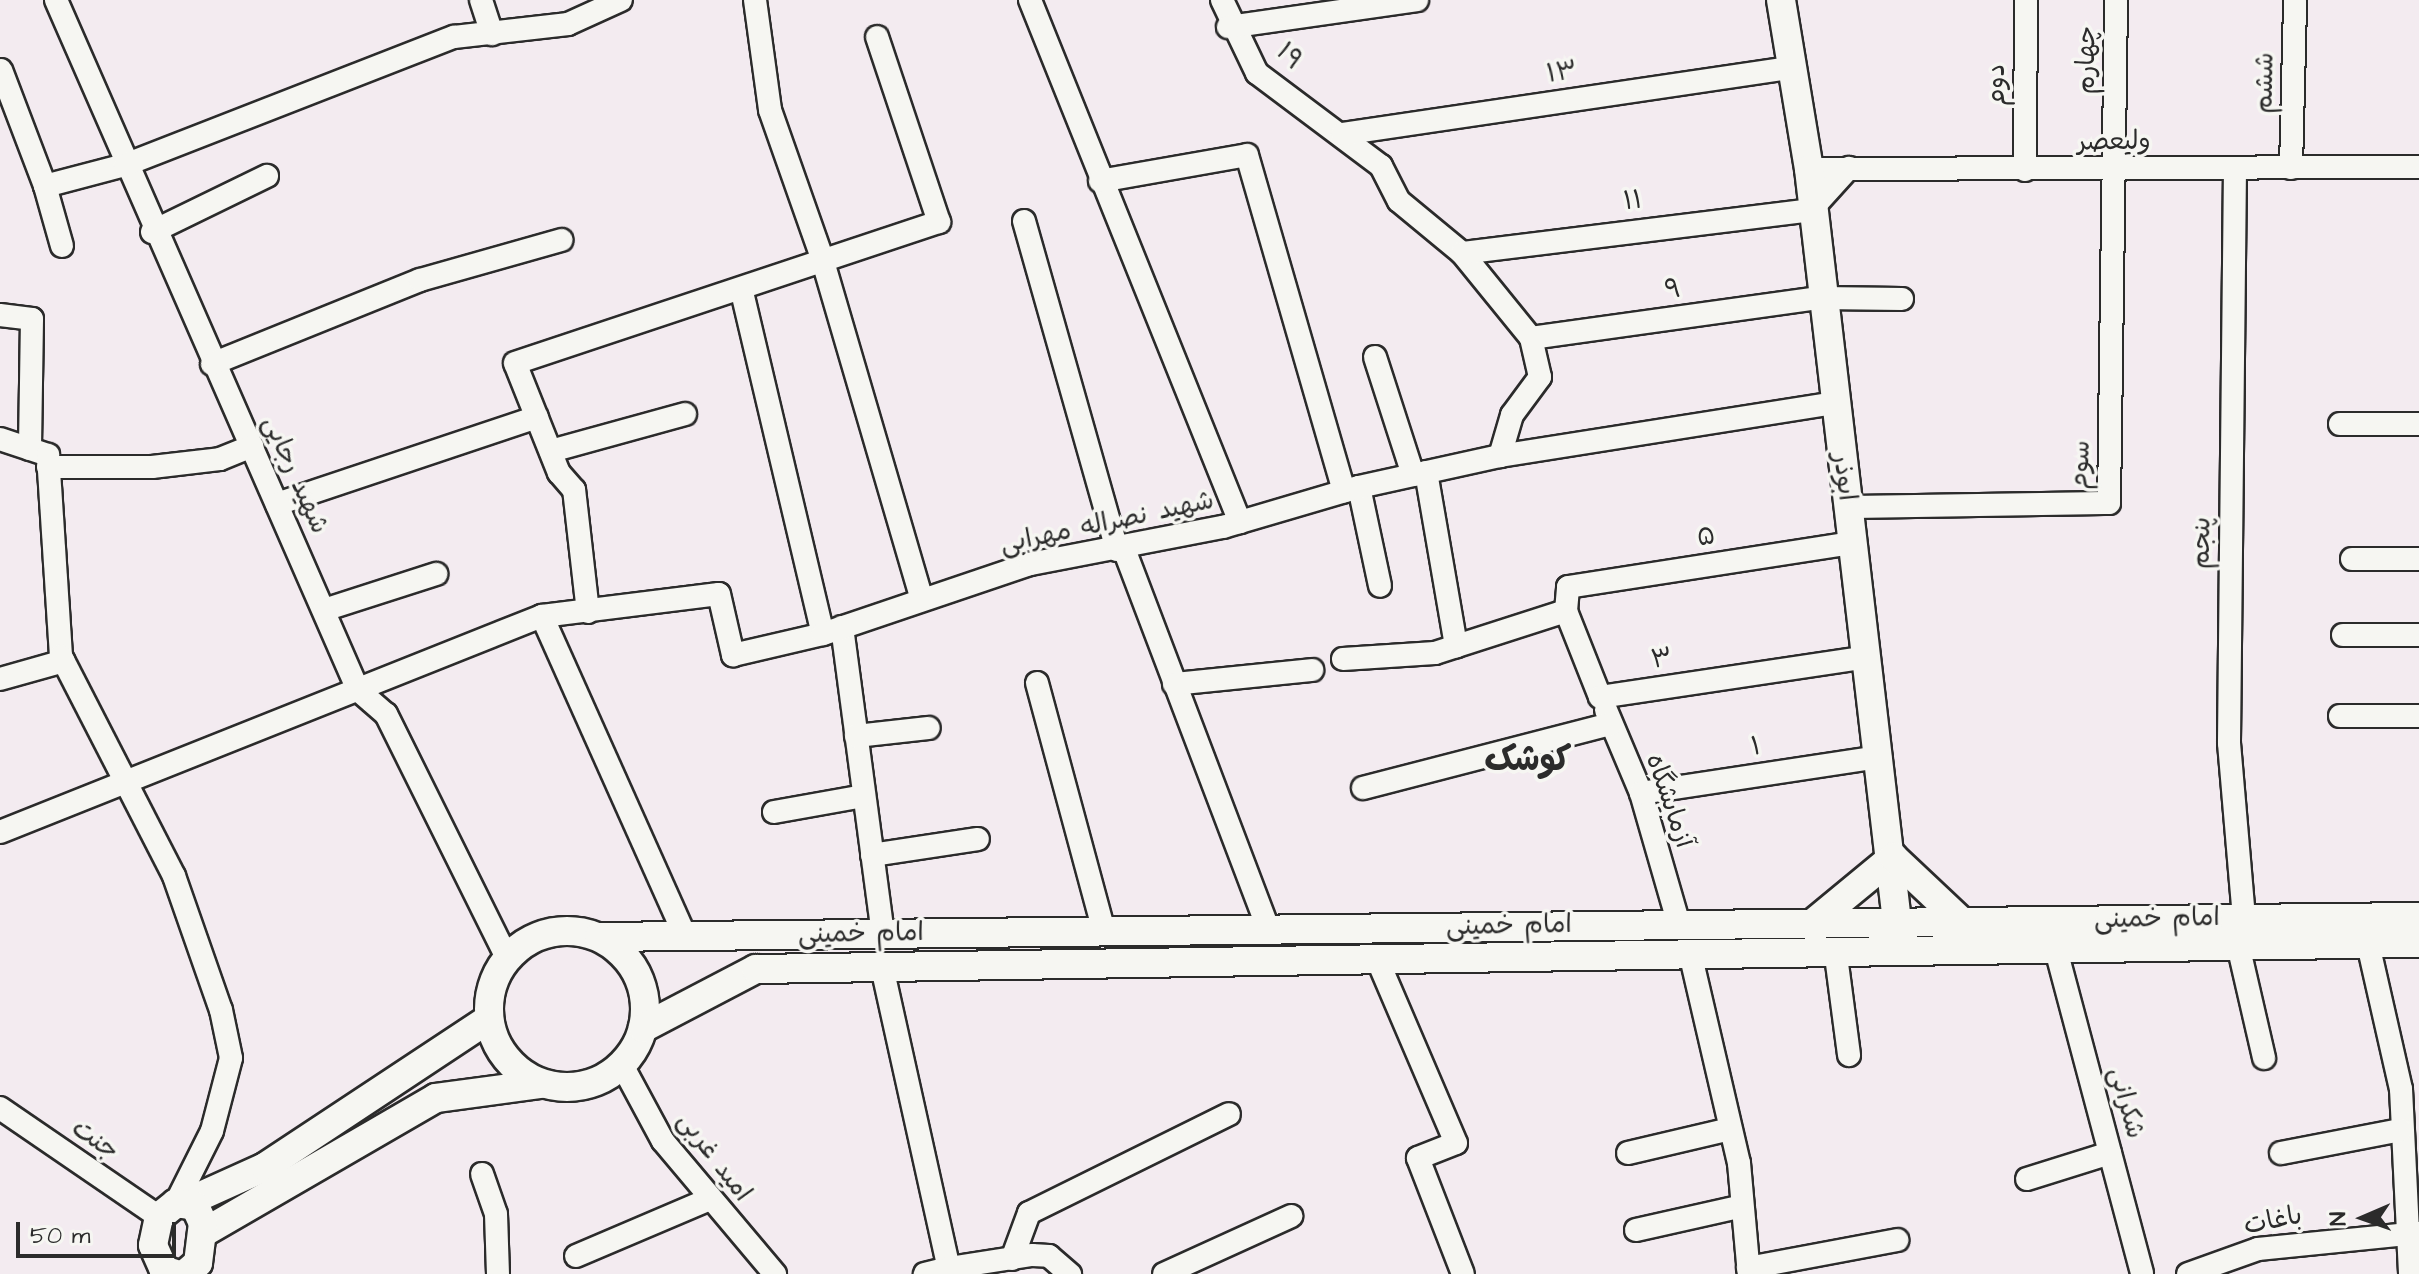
<!DOCTYPE html>
<html>
<head>
<meta charset="utf-8">
<style>
	body { margin:0 }
	#map { position:relative; width:2419px; height:1274px; overflow:hidden; background:#f3ebf0; font-family:"Architects Daughter","Playpen Sans Arabic",sans-serif }
	div>[style] { position:absolute }
	[style*='--x'] { left:calc(var(--x)*1px); top:calc(var(--y)*1px); width:calc(var(--w)*1px); rotate:calc(var(--a)*1deg) }
	.roads { filter:drop-shadow(2px 0 #2b2b2b) drop-shadow(-2px 0 #2b2b2b) drop-shadow(0 2px #2b2b2b) drop-shadow(0 -2px #2b2b2b) }
	.minor>* { height:22px; margin:-11px; padding:0 11px; transform-origin:11px; border-radius:11px; background:#f6f6f2 }
	.major>* { height:28px; margin:-14px; padding:0 14px; transform-origin:14px; border-radius:14px; background:#f6f6f2 }
	.major>.ring { margin:-14px; padding:0; box-sizing:content-box; background:none; border:28px solid #f6f6f2; border-radius:50% }
	span { translate:-50% -50%; white-space:nowrap; text-align:center; line-height:1.15; -webkit-text-stroke:7px #f6f6f2; paint-order:stroke }
	.street-label { font-size:26px; color:#2b2b2b }
	.district-label { font-size:34px; color:#2b2b2b; font-weight:700 }
	.north { position:absolute; left:2323px; top:1178px; width:80px; height:80px; -webkit-text-stroke:6px #f6f6f2; paint-order:stroke; rotate:268deg; font-size:22px; font-weight:700; line-height:32px; text-align:center; color:#2b2b2b }
	.north::after { content:''; display:block; margin:auto; width:28px; height:36px; background:#2b2b2b; clip-path:polygon(50% 0,100% 100%,50% 72%,0 100%) }
	.scale { position:absolute; left:16px; top:1222px; width:160px; height:36px; box-sizing:border-box; border:4px solid #2b2b2b; border-top:0; padding-left:10px; font-size:24px; line-height:28px; white-space:nowrap; color:#2b2b2b; -webkit-text-stroke:6px #f6f6f2; paint-order:stroke }
</style>
</head>
<body>
<div id="map">
	<div class="roads">
		<div class="minor">
			<i style="--x:56;--y:0;--w:753;--a:66.36"></i>
			<i style="--x:358;--y:690;--w:37;--a:41"></i>
			<i style="--x:386;--y:714;--w:272;--a:63.6"></i>
			<i style="--x:481;--y:0;--w:36;--a:72"></i>
			<i style="--x:755;--y:0;--w:111;--a:82.2"></i>
			<i style="--x:770;--y:110;--w:157;--a:70.6"></i>
			<i style="--x:822;--y:258;--w:356;--a:73.7"></i>
			<i style="--x:1030;--y:0;--w:563;--a:68.09"></i>
			<i style="--x:1222;--y:0;--w:81;--a:64.4"></i>
			<i style="--x:1257;--y:73;--w:155;--a:36.9"></i>
			<i style="--x:1381;--y:166;--w:39;--a:63"></i>
			<i style="--x:1399;--y:201;--w:82;--a:39.5"></i>
			<i style="--x:1462;--y:253;--w:109;--a:50.9"></i>
			<i style="--x:1531;--y:338;--w:40;--a:77"></i>
			<i style="--x:1540;--y:377;--w:47;--a:126.4"></i>
			<i style="--x:1512;--y:415;--w:43;--a:106.3"></i>
			<i style="--x:1228;--y:27;--w:191;--a:-8.1"></i>
			<i style="--x:1;--y:70;--w:124;--a:69.2"></i>
			<i style="--x:1342;--y:134;--w:452;--a:-8.4"></i>
			<i style="--x:2235;--y:168;--w:575;--a:90.6"></i>
			<i style="--x:2229;--y:743;--w:176;--a:85.1"></i>
			<i style="--x:2291;--y:168;--w:168;--a:-88.6"></i>
			<i style="--x:1809;--y:169;--w:610;--a:-0.19"></i>
			<i style="--x:2025;--y:170;--w:170;--a:-89.7"></i>
			<i style="--x:1100;--y:181;--w:149;--a:-10"></i>
			<i style="--x:1247;--y:155;--w:350;--a:73.9"></i>
			<i style="--x:1024;--y:221;--w:342;--a:74.2"></i>
			<i style="--x:152;--y:232;--w:128;--a:-26"></i>
			<i style="--x:62;--y:246;--w:62;--a:-105.8"></i>
			<i style="--x:45;--y:186;--w:83;--a:-14.7"></i>
			<i style="--x:125;--y:165;--w:353;--a:-21.3"></i>
			<i style="--x:454;--y:37;--w:115;--a:-6.5"></i>
			<i style="--x:568;--y:24;--w:58;--a:-24.4"></i>
			<i style="--x:1462;--y:253;--w:352;--a:-7"></i>
			<i style="--x:1811;--y:210;--w:57;--a:-47.9"></i>
			<i style="--x:742;--y:292;--w:351;--a:76.7"></i>
			<i style="--x:0;--y:315;--w:32;--a:7"></i>
			<i style="--x:32;--y:319;--w:130;--a:90.9"></i>
			<i style="--x:1531;--y:338;--w:293;--a:-7.9"></i>
			<i style="--x:1821;--y:298;--w:81;--a:0.7"></i>
			<i style="--x:1375;--y:357;--w:124;--a:72.1"></i>
			<i style="--x:212;--y:364;--w:224;--a:-22"></i>
			<i style="--x:420;--y:280;--w:147;--a:-15.8"></i>
			<i style="--x:2340;--y:424;--w:79;--a:0"></i>
			<i style="--x:0;--y:439;--w:51;--a:18.4"></i>
			<i style="--x:48;--y:455;--w:201;--a:86.3"></i>
			<i style="--x:61;--y:656;--w:247;--a:62.8"></i>
			<i style="--x:174;--y:876;--w:142;--a:70.7"></i>
			<i style="--x:221;--y:1010;--w:49;--a:78.2"></i>
			<i style="--x:231;--y:1058;--w:75;--a:104.6"></i>
			<i style="--x:212;--y:1131;--w:80;--a:116.6"></i>
			<i style="--x:551;--y:451;--w:139;--a:-15.4"></i>
			<i style="--x:48;--y:467;--w:104;--a:0"></i>
			<i style="--x:152;--y:467;--w:68;--a:-6.7"></i>
			<i style="--x:220;--y:459;--w:35;--a:-22"></i>
			<i style="--x:1426;--y:472;--w:177;--a:80.2"></i>
			<i style="--x:1359;--y:487;--w:101;--a:78"></i>
			<i style="--x:277;--y:504;--w:274;--a:-18.5"></i>
			<i style="--x:1848;--y:507;--w:261;--a:-0.9"></i>
			<i style="--x:2109;--y:503;--w:503;--a:-89.2"></i>
			<i style="--x:1124;--y:549;--w:406;--a:69.2"></i>
			<i style="--x:2352;--y:559;--w:67;--a:0"></i>
			<i style="--x:324;--y:610;--w:118;--a:-17.8"></i>
			<i style="--x:1566;--y:611;--w:24;--a:-85"></i>
			<i style="--x:1568;--y:587;--w:288;--a:-8.8"></i>
			<i style="--x:588;--y:612;--w:123;--a:-96.5"></i>
			<i style="--x:574;--y:490;--w:23;--a:-131"></i>
			<i style="--x:559;--y:473;--w:118;--a:-111.8"></i>
			<i style="--x:515;--y:363;--w:447;--a:-18.4"></i>
			<i style="--x:939;--y:222;--w:195;--a:-108.5"></i>
			<i style="--x:542;--y:616;--w:350;--a:65.9"></i>
			<i style="--x:842;--y:627;--w:309;--a:82.4"></i>
			<i style="--x:2343;--y:635;--w:76;--a:0"></i>
			<i style="--x:1343;--y:659;--w:92;--a:-3.7"></i>
			<i style="--x:1435;--y:653;--w:138;--a:-17.8"></i>
			<i style="--x:1566;--y:611;--w:92;--a:68.4"></i>
			<i style="--x:1600;--y:697;--w:271;--a:-8.5"></i>
			<i style="--x:0;--y:679;--w:66;--a:-15.7"></i>
			<i style="--x:1037;--y:683;--w:257;--a:74.9"></i>
			<i style="--x:1174;--y:684;--w:139;--a:-5.8"></i>
			<i style="--x:1606;--y:710;--w:90;--a:67.1"></i>
			<i style="--x:1641;--y:793;--w:137;--a:73.9"></i>
			<i style="--x:2340;--y:716;--w:79;--a:0"></i>
			<i style="--x:856;--y:736;--w:73;--a:-6.3"></i>
			<i style="--x:1363;--y:788;--w:256;--a:-14.5"></i>
			<i style="--x:1641;--y:793;--w:242;--a:-8.6"></i>
			<i style="--x:774;--y:812;--w:91;--a:-10.1"></i>
			<i style="--x:0;--y:832;--w:583;--a:-21.73"></i>
			<i style="--x:542;--y:616;--w:178;--a:-7.1"></i>
			<i style="--x:719;--y:594;--w:63;--a:77.1"></i>
			<i style="--x:733;--y:655;--w:92;--a:-13.1"></i>
			<i style="--x:823;--y:634;--w:219;--a:-18.7"></i>
			<i style="--x:1030;--y:564;--w:197;--a:-10.9"></i>
			<i style="--x:1223;--y:527;--w:142;--a:-16.4"></i>
			<i style="--x:1359;--y:487;--w:144;--a:-12.4"></i>
			<i style="--x:1500;--y:456;--w:339;--a:-9"></i>
			<i style="--x:872;--y:855;--w:107;--a:-8.6"></i>
			<i style="--x:2368;--y:944;--w:149;--a:77.2"></i>
			<i style="--x:2401;--y:1089;--w:185;--a:87.2"></i>
			<i style="--x:2238;--y:945;--w:116;--a:77"></i>
			<i style="--x:2055;--y:946;--w:339;--a:75.1"></i>
			<i style="--x:1836;--y:956;--w:100;--a:82.5"></i>
			<i style="--x:1691;--y:957;--w:212;--a:76.9"></i>
			<i style="--x:1739;--y:1163;--w:111;--a:84.9"></i>
			<i style="--x:1378;--y:961;--w:198;--a:66.8"></i>
			<i style="--x:1456;--y:1143;--w:41;--a:158.5"></i>
			<i style="--x:1418;--y:1158;--w:124;--a:68.8"></i>
			<i style="--x:882;--y:967;--w:308;--a:77.5"></i>
			<i style="--x:949;--y:1268;--w:25;--a:166"></i>
			<i style="--x:622;--y:1065;--w:86;--a:61.7"></i>
			<i style="--x:663;--y:1141;--w:174;--a:49.9"></i>
			<i style="--x:0;--y:1108;--w:193;--a:34.4"></i>
			<i style="--x:1628;--y:1153;--w:105;--a:-13.2"></i>
			<i style="--x:2281;--y:1153;--w:122;--a:-10.9"></i>
			<i style="--x:482;--y:1174;--w:42;--a:70.7"></i>
			<i style="--x:496;--y:1214;--w:60;--a:88.1"></i>
			<i style="--x:2027;--y:1179;--w:87;--a:-17.4"></i>
			<i style="--x:1636;--y:1230;--w:105;--a:-12.7"></i>
			<i style="--x:576;--y:1256;--w:142;--a:-23.1"></i>
			<i style="--x:1012;--y:1259;--w:49;--a:-69.7"></i>
			<i style="--x:1029;--y:1213;--w:223;--a:-26.3"></i>
			<i style="--x:949;--y:1268;--w:84;--a:-8.9"></i>
			<i style="--x:1032;--y:1255;--w:17;--a:3"></i>
			<i style="--x:1049;--y:1256;--w:28;--a:41"></i>
			<i style="--x:1748;--y:1268;--w:152;--a:-10.6"></i>
			<i style="--x:1164;--y:1274;--w:140;--a:-24.5"></i>
			<i style="--x:2188;--y:1274;--w:74;--a:-19.7"></i>
			<i style="--x:2258;--y:1249;--w:162;--a:-5.7"></i>
		</div>
		<div class="major">
			<i style="--x:1781;--y:0;--w:171;--a:80.6"></i>
			<i style="--x:1809;--y:169;--w:775;--a:83.33"></i>
			<i style="--x:1813;--y:923;--w:104;--a:-39.5"></i>
			<i style="--x:1893;--y:857;--w:95;--a:43.3"></i>
			<i class="ring" style="left:489px;top:931px;width:128px;height:128px"></i>
			<i style="--x:599;--y:937;--w:1820;--a:-0.63"></i>
			<i style="--x:643;--y:1028;--w:127;--a:-27.6"></i>
			<i style="--x:756;--y:969;--w:1663;--a:-0.9"></i>
			<i style="--x:183;--y:1204;--w:90;--a:-24.3"></i>
			<i style="--x:265;--y:1167;--w:268;--a:-33.5"></i>
			<i style="--x:203;--y:1233;--w:269;--a:-30.1"></i>
			<i style="--x:436;--y:1098;--w:106;--a:-7.6"></i>
			<i style="--x:176;--y:1274;--w:13;--a:-162"></i>
			<i style="--x:164;--y:1270;--w:27;--a:-114"></i>
			<i style="--x:153;--y:1245;--w:29;--a:-78"></i>
			<i style="--x:159;--y:1217;--w:22;--a:-39"></i>
			<i style="--x:176;--y:1203;--w:19;--a:9"></i>
			<i style="--x:195;--y:1206;--w:19;--a:65"></i>
			<i style="--x:203;--y:1223;--w:40;--a:97.1"></i>
			<i style="--x:198;--y:1263;--w:17;--a:140"></i>
		</div>
	</div>
	<div class="street-label">
		<span style="left:1289px;top:57px;rotate:44deg">۱۹</span>
		<span style="left:2087px;top:60px;rotate:-89deg">چهارم</span>
		<span style="left:1562px;top:73px;rotate:-8deg">۱۳</span>
		<span style="left:2265px;top:83px;rotate:-89deg">ششم</span>
		<span style="left:1997px;top:85px;rotate:-90deg">دوم</span>
		<span style="left:2114px;top:142px;rotate:-1deg">ولیعصر</span>
		<span style="left:1633px;top:201px;rotate:-6deg">۱۱</span>
		<span style="left:1673px;top:290px;rotate:-8deg">۹</span>
		<span style="left:2081px;top:465px;rotate:-88deg">سوم</span>
		<span style="left:295px;top:475px;rotate:66deg">شهید رجایی</span>
		<span style="left:1844px;top:477px;rotate:83deg">ابوذر</span>
		<span style="left:1107px;top:523px;rotate:-12deg">شهید نصراله مهرابی</span>
		<span style="left:1706px;top:537px;rotate:-9deg">۵</span>
		<span style="left:2202px;top:543px;rotate:-89deg">پنجم</span>
		<span style="left:1662px;top:659px;rotate:-9deg">۳</span>
		<span style="left:1756px;top:747px;rotate:-9deg">۱</span>
		<span style="left:1669px;top:801px;rotate:71deg">آزمایشگاه</span>
		<span style="left:2157px;top:919px;rotate:-1deg">امام خمینی</span>
		<span style="left:1509px;top:926px;rotate:-1deg">امام خمینی</span>
		<span style="left:861px;top:934px;rotate:-1deg">امام خمینی</span>
		<span style="left:2126px;top:1103px;rotate:75deg">شکرانی</span>
		<span style="left:95px;top:1140px;rotate:34deg">جنت</span>
		<span style="left:714px;top:1157px;rotate:53deg">امید غربی</span>
		<span style="left:2273px;top:1221px;rotate:-11deg">باغات</span>
	</div>
	<div class="district-label">
		<span style="left:1528px;top:761px">کوشک</span>
	</div>
	<div class="north">N</div>
	<div class="scale">50 m</div>
</div>
</body>
</html>
